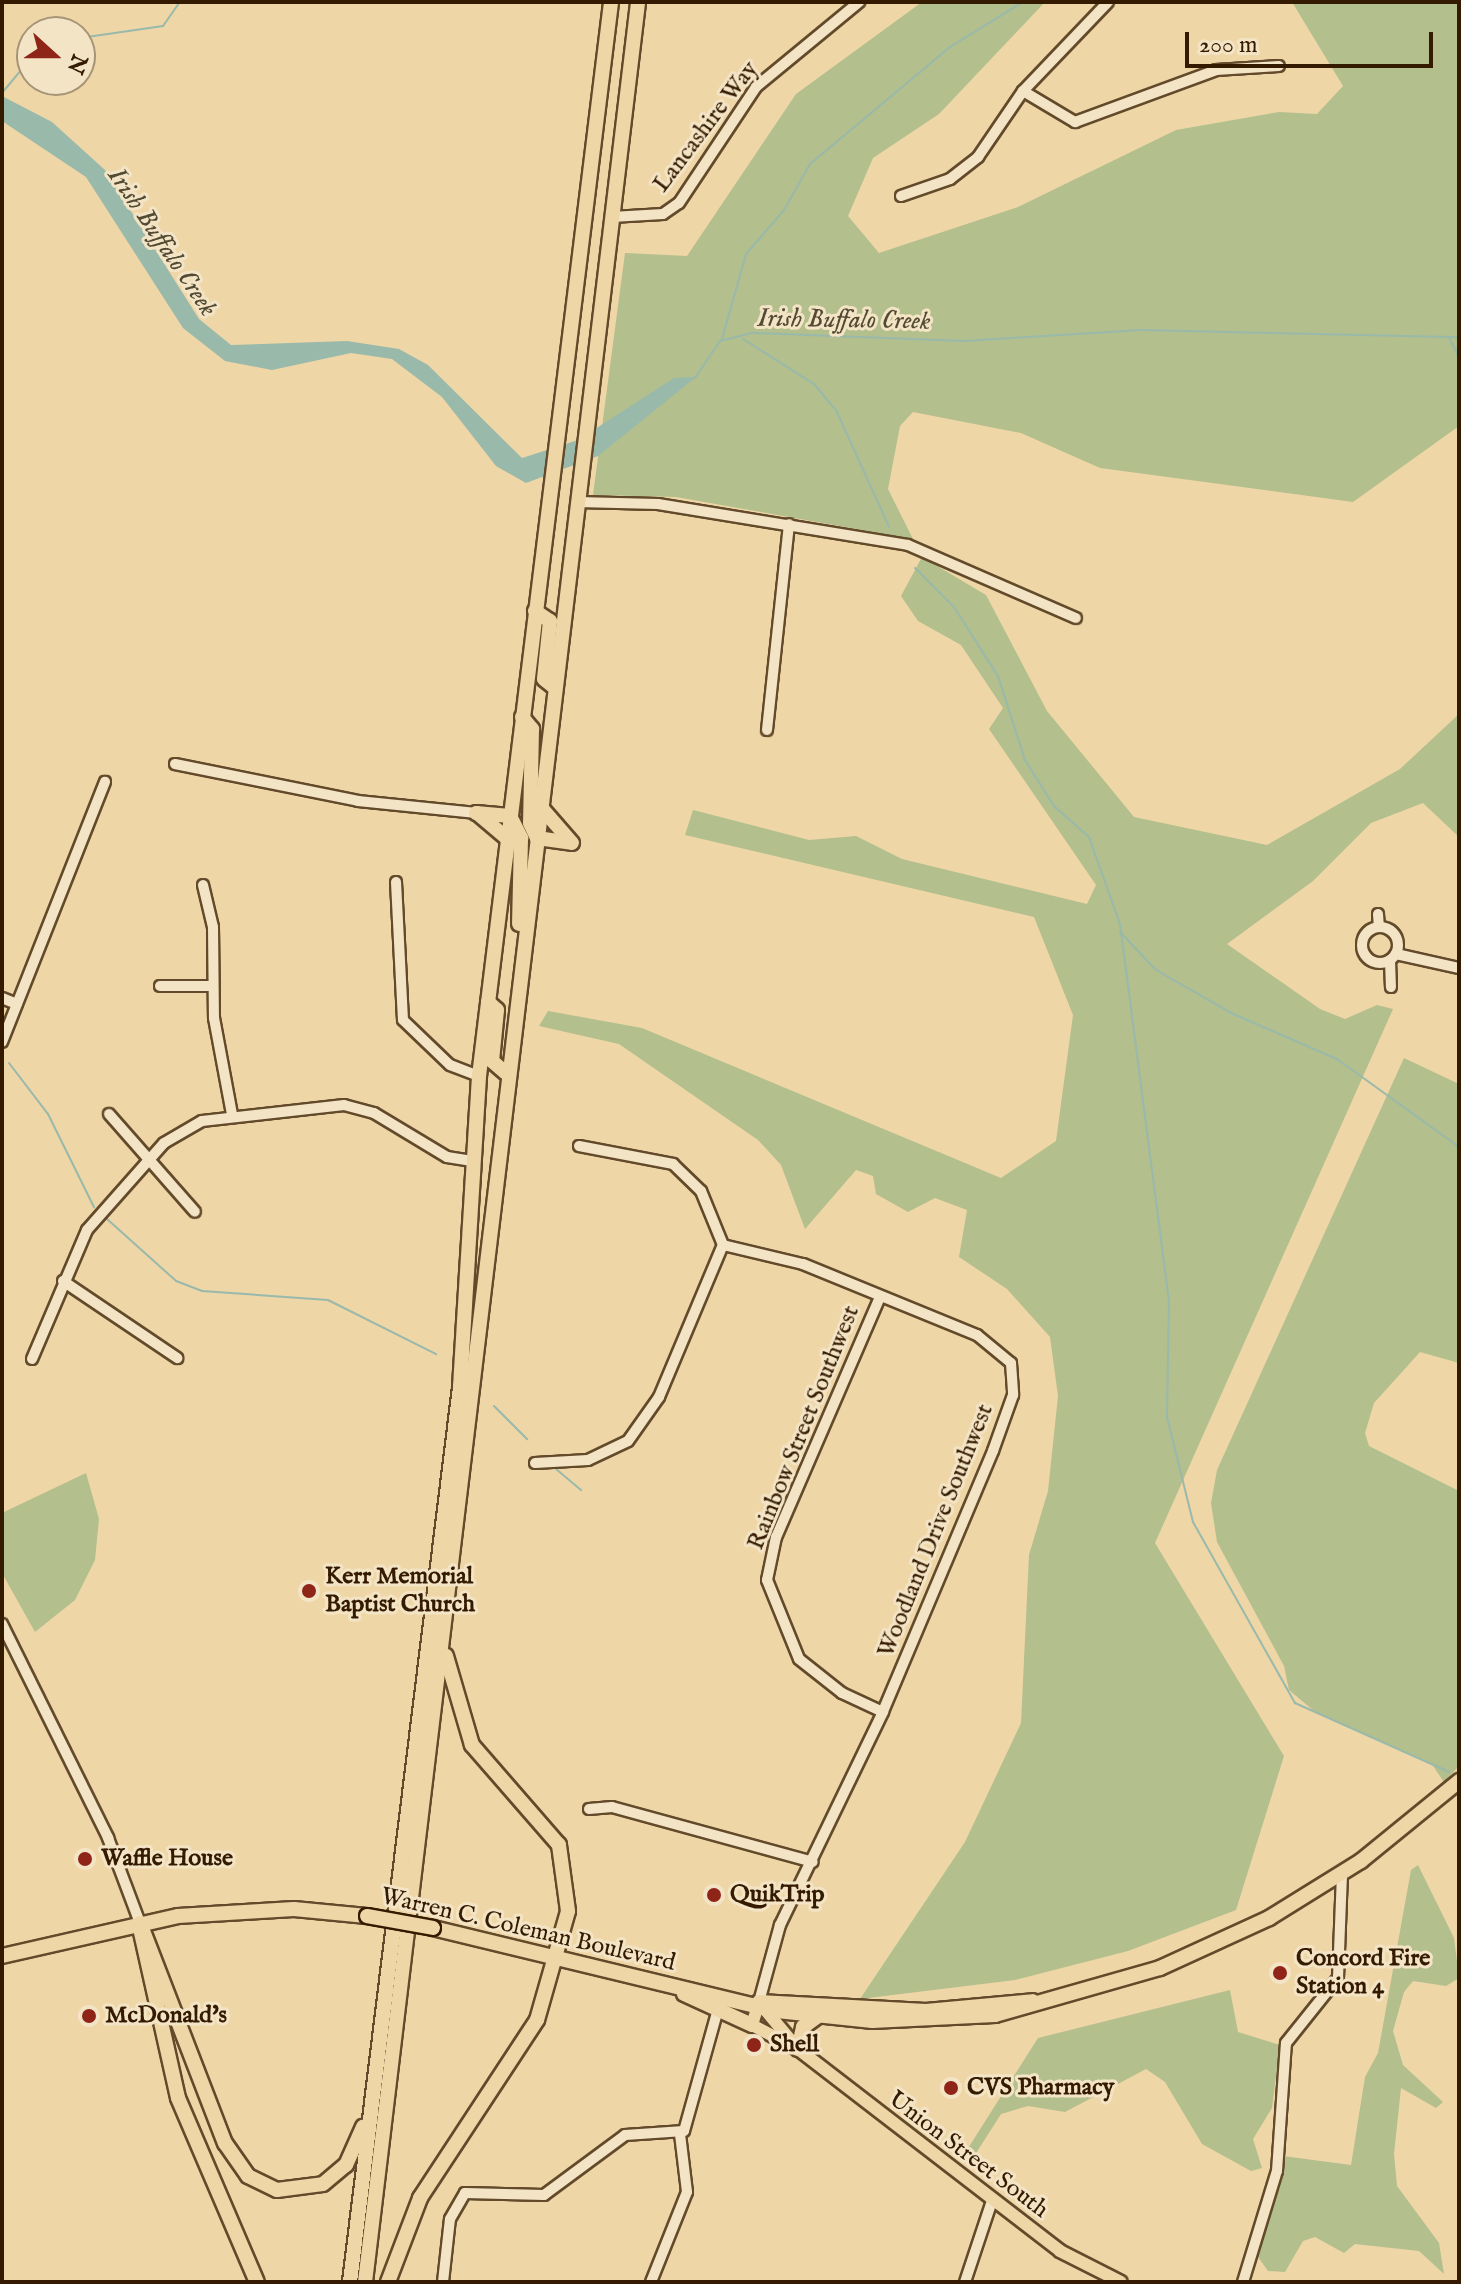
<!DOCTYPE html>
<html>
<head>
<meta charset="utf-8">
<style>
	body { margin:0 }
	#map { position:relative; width:1461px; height:2284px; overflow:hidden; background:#eed6a7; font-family:"IM FELL English",serif }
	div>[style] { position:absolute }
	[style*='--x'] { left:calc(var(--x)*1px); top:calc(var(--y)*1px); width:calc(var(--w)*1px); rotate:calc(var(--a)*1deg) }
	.green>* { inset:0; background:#b3bf8c }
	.water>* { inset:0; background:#99b9ab }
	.stream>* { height:2px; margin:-1px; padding:0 1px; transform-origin:1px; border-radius:1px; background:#99b9ab }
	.roads { filter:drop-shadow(2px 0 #624a2a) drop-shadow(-2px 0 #624a2a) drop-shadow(0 2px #624a2a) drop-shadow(0 -2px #624a2a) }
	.minor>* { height:10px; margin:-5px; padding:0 5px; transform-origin:5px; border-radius:5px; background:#f4e4c6 }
	.minor>.ring { margin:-5px; padding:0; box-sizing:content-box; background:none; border:10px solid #f4e4c6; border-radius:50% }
	.major>* { height:12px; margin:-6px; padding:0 6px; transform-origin:6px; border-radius:6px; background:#eed6a7 }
	.highway>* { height:14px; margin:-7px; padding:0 7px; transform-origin:7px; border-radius:7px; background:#eed6a7 }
	.bridges { filter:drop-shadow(2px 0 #341b00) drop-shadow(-2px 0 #341b00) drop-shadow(0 2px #341b00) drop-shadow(0 -2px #341b00) }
	.highway-bridge>* { height:14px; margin:-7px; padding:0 7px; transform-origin:7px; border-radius:7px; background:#eed6a7 }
	.dots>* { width:22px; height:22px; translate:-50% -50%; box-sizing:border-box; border:4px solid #f4e4c6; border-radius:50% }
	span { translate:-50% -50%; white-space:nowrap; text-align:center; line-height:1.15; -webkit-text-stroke:6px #f4e4c6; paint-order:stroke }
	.street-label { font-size:24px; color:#341b00 }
	.poi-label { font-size:24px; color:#341b00; font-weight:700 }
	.left { translate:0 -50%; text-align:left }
	.water-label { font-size:26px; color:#524a33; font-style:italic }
	.frame { position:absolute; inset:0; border:4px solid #341b00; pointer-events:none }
	.north { position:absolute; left:16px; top:16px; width:80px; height:80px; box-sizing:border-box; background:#f4e4c6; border:2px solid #a79477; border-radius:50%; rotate:111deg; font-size:22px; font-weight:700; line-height:32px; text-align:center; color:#341b00 }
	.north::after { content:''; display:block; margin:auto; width:28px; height:36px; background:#8f2418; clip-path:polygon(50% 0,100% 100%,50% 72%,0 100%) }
	.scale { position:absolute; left:1185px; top:32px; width:248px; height:36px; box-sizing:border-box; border:4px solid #341b00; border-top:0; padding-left:10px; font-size:24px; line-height:28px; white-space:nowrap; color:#341b00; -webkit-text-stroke:6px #f4e4c6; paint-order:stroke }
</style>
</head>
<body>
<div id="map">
	<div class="green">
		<i style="clip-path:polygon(922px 2px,1045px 2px,939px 114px,873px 158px,848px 216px,879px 253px,1018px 207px,1176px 130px,1279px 112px,1317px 114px,1343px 86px,1292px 2px,1459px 2px,1459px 426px,1353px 502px,1100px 468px,1021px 433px,913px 412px,900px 426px,888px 489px,913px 539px,676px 497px,593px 495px,625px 253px,687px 256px,796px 94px)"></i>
		<i style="clip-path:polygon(922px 557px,986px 595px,1047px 711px,1134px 817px,1267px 845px,1400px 769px,1459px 714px,1459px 837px,1423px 803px,1371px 823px,1313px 881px,1227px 944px,1320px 1009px,1345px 1019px,1377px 1005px,1393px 1009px,1155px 1543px,1284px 1756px,1236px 1910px,1128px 1951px,1015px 1980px,860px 1999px,965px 1842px,1021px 1723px,1029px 1555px,1048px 1491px,1058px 1396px,1050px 1337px,1007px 1289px,959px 1257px,967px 1210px,935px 1198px,908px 1212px,876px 1194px,873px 1176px,856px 1170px,805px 1229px,781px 1165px,758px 1140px,619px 1044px,539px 1026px,548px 1011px,642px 1028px,1001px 1178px,1056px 1141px,1073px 1015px,1034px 917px,685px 835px,693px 810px,809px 840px,856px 836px,902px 859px,1087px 904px,1096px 885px,989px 729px,1003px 708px,961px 645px,918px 621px,901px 596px)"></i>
		<i style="clip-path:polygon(1404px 1058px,1459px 1084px,1459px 1363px,1420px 1352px,1374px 1403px,1365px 1433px,1369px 1446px,1459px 1491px,1459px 1766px,1444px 1782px,1431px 1763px,1314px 1711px,1289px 1690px,1284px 1666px,1217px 1542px,1211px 1503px,1217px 1470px)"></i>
		<i style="clip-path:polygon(86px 1473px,99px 1519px,95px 1560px,75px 1600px,35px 1632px,2px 1573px,2px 1513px)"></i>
		<i style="clip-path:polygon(1418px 1865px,1454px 1938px,1459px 1978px,1446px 1986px,1413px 1981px,1404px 1992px,1393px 2031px,1403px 2065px,1443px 2102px,1436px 2108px,1401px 2088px,1394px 2154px,1397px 2186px,1439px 2243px,1444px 2274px,1419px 2251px,1355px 2244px,1344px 2253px,1315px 2237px,1303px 2241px,1285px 2272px,1268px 2271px,1258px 2257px,1283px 2156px,1351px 2165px,1365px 2077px,1378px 2053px,1411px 1870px)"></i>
		<i style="clip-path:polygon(1230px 1990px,1238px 2032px,1280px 2045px,1272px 2108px,1253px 2139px,1262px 2168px,1251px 2171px,1202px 2144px,1165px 2082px,1146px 2069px,1065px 2112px,1028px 2106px,1001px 2114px,971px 2161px,965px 2153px,1038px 2038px)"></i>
	</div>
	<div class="water">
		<i style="clip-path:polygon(2px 96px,52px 122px,105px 170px,199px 319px,231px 345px,347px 341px,399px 349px,428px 365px,522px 458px,578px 440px,674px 378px,696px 377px,598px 456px,526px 483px,496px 466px,442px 397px,392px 359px,351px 353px,272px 370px,225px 361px,183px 328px,86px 177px,2px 121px)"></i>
	</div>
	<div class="stream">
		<i style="--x:80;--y:38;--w:84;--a:-8.2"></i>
		<i style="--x:163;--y:26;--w:29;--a:-55"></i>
		<i style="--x:2;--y:93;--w:47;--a:-50.2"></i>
		<i style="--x:1448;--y:336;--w:24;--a:62"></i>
		<i style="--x:722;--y:339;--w:88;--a:-74.2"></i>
		<i style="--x:746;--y:254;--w:58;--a:-49.2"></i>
		<i style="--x:784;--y:210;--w:53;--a:-60.5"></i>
		<i style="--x:810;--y:164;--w:182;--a:-39.9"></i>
		<i style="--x:950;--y:47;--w:86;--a:-31.7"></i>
		<i style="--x:743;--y:339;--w:84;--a:32.4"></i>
		<i style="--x:814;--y:384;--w:34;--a:50"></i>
		<i style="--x:836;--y:410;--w:128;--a:65.6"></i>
		<i style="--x:695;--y:378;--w:45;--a:-56"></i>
		<i style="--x:720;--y:341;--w:34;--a:-14"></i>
		<i style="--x:753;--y:333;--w:211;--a:2.2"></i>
		<i style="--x:964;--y:341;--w:177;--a:-3.6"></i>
		<i style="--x:1141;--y:330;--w:318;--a:1.3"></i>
		<i style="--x:915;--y:568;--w:55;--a:45"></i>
		<i style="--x:954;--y:607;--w:82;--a:57.5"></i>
		<i style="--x:998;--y:676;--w:88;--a:72.2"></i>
		<i style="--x:1025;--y:760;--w:54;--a:57.8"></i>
		<i style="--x:1054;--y:806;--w:47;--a:41.5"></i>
		<i style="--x:1089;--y:837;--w:92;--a:70.4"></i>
		<i style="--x:1120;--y:924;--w:378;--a:82.6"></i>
		<i style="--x:1169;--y:1299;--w:118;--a:91"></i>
		<i style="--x:1167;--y:1417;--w:108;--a:76.1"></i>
		<i style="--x:1193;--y:1522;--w:208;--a:60.6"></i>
		<i style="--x:1295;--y:1703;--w:169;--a:24.1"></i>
		<i style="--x:1120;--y:932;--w:52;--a:46.5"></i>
		<i style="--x:1156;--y:970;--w:86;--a:29.8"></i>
		<i style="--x:1231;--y:1013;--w:116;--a:23.5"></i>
		<i style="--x:1337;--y:1059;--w:150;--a:35.8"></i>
		<i style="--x:9;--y:1063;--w:64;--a:52.6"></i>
		<i style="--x:48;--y:1114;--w:104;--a:63.7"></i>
		<i style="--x:107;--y:1219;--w:93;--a:41.9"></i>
		<i style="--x:176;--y:1281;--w:28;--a:21"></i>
		<i style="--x:202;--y:1291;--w:126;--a:4.1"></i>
		<i style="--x:328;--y:1300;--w:121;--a:26.6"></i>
		<i style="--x:494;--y:1406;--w:47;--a:45"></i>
		<i style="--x:556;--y:1469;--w:33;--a:40"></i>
	</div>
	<div class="roads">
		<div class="minor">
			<i style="--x:1023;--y:91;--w:61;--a:30.8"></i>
			<i style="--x:1075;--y:122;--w:150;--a:-20.2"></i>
			<i style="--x:1216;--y:70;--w:63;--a:-3.6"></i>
			<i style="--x:901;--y:196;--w:52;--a:-19.1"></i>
			<i style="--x:950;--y:179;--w:36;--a:-38"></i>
			<i style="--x:978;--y:157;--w:80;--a:-55.7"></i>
			<i style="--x:1023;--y:91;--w:123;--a:-46.3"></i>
			<i style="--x:612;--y:217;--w:51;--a:-3.4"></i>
			<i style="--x:663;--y:214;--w:19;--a:-35"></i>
			<i style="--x:679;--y:203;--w:139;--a:-56.4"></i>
			<i style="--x:756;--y:87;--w:134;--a:-39.5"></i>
			<i style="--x:577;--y:502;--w:81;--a:1.4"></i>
			<i style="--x:658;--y:504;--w:253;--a:9.3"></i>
			<i style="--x:908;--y:545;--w:183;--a:23.5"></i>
			<i style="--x:767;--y:730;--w:207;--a:-83.9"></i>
			<i style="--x:175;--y:764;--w:187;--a:11.4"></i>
			<i style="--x:358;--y:801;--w:119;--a:5.8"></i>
			<i style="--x:396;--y:882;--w:138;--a:87.1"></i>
			<i style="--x:403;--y:1020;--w:65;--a:43.8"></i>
			<i style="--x:450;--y:1065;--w:31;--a:21"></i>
			<i style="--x:203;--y:885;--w:43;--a:76.6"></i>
			<i style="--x:213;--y:927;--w:91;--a:89.4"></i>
			<i style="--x:214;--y:1018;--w:98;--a:79.4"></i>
			<i style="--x:1378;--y:914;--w:13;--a:86"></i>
			<i class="ring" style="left:1362px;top:927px;width:26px;height:26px"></i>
			<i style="--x:1396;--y:954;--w:65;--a:12.5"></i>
			<i style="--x:1390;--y:960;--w:27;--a:88"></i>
			<i style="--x:160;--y:986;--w:52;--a:0"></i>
			<i style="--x:2;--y:998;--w:16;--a:22"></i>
			<i style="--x:2;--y:1042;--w:280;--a:-68.4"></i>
			<i style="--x:109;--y:1114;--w:130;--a:48.7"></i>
			<i style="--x:579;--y:1146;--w:96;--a:10.8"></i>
			<i style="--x:673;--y:1164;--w:39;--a:44"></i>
			<i style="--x:701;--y:1191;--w:58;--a:67.8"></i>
			<i style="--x:723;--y:1245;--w:82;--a:13.4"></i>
			<i style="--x:803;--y:1264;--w:188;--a:22.2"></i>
			<i style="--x:977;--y:1335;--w:44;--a:39.5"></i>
			<i style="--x:1011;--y:1363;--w:32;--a:86"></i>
			<i style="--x:1013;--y:1395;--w:59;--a:109.7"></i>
			<i style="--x:993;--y:1451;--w:283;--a:112.9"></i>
			<i style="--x:883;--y:1712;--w:237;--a:115.8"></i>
			<i style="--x:780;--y:1925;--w:80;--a:105.3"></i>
			<i style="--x:63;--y:1281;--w:138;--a:34"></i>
			<i style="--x:880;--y:1297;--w:262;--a:113.4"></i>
			<i style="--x:776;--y:1537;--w:44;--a:101.8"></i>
			<i style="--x:767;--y:1580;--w:85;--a:67.9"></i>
			<i style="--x:799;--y:1659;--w:55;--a:38.3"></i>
			<i style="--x:842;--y:1693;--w:45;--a:24.9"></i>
			<i style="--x:32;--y:1359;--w:140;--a:-66.9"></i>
			<i style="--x:87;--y:1230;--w:116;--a:-48.5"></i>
			<i style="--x:164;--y:1143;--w:44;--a:-30.1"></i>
			<i style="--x:202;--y:1121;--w:143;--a:-6.4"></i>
			<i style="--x:344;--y:1105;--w:31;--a:15"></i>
			<i style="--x:374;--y:1113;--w:85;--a:31.1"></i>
			<i style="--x:447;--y:1157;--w:24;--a:9"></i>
			<i style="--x:535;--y:1463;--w:53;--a:-3.2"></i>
			<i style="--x:588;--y:1460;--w:44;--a:-25.4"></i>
			<i style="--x:628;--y:1441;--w:54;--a:-54.8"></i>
			<i style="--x:659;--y:1397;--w:165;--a:-67.2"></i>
			<i style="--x:2;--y:1624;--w:239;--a:63.6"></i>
			<i style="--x:108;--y:1838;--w:91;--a:69.4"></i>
			<i style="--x:589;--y:1809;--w:23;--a:-5"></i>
			<i style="--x:612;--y:1807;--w:208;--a:15.3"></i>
			<i style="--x:443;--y:2282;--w:63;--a:-83.7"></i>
			<i style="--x:450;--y:2219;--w:30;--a:-60"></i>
			<i style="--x:465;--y:2193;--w:79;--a:1.5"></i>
			<i style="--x:544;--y:2195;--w:101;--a:-36.5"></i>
			<i style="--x:625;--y:2135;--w:59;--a:-3.9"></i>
			<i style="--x:684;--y:2131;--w:127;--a:-74.4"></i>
			<i style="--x:651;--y:2282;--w:97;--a:-68.2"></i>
			<i style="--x:687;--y:2192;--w:58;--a:-96.9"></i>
			<i style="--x:965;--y:2282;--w:85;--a:-71.6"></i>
			<i style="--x:1243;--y:2282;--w:116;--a:-73"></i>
			<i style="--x:1277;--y:2171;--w:128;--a:-86"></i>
			<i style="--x:1286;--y:2043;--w:83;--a:-51.3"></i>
			<i style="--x:1338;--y:1978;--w:104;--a:-87.8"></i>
		</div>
		<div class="major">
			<i style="--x:759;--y:2002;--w:24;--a:107"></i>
			<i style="--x:752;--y:2025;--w:52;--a:27.6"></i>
			<i style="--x:798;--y:2049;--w:331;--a:37.6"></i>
			<i style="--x:1060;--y:2251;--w:68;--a:26.9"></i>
			<i style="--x:762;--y:2006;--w:56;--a:50.1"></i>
		</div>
		<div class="highway">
			<i style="--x:535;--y:611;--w:18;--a:34"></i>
			<i style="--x:550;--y:621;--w:58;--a:95.9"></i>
			<i style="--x:544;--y:679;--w:13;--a:39"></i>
			<i style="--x:522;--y:717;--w:16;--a:50"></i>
			<i style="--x:532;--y:729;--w:94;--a:91.2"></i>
			<i style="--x:530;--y:823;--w:17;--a:65"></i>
			<i style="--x:537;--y:838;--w:35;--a:8"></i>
			<i style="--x:539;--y:805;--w:50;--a:49"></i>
			<i style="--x:476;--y:813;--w:34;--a:5"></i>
			<i style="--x:510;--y:816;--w:25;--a:63"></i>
			<i style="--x:521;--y:838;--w:86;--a:91.3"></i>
			<i style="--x:477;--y:813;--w:39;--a:40"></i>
			<i style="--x:488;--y:1002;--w:12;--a:42"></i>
			<i style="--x:497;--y:1010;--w:51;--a:95.6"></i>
			<i style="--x:492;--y:1061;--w:18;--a:41"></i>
			<i style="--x:140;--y:1923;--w:236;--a:68.9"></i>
			<i style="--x:225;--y:2143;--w:40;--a:55.1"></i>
			<i style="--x:248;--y:2176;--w:32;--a:26"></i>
			<i style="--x:277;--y:2190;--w:46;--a:-7.4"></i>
			<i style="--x:323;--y:2184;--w:30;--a:-40"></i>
			<i style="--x:346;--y:2165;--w:42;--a:-65.9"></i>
			<i style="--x:140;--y:1928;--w:174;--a:77.4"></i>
			<i style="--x:178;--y:2098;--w:200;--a:66.8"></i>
			<i style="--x:433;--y:1928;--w:354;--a:13.6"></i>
			<i style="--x:777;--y:2011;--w:96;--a:6"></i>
			<i style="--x:872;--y:2021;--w:123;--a:-2.8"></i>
			<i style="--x:995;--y:2015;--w:172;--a:-15.9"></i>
			<i style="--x:1160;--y:1968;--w:120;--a:-24.6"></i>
			<i style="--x:1269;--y:1918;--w:108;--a:-31.8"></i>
			<i style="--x:1361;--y:1861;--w:127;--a:-39.2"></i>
			<i style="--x:2;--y:1956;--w:180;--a:-12.8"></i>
			<i style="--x:178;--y:1916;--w:116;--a:-3.5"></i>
			<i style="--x:294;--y:1909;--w:73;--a:5.5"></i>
			<i style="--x:684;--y:1994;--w:75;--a:24.5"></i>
			<i style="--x:759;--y:2002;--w:167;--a:3.1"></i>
			<i style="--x:926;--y:2011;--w:107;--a:-5.3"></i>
			<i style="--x:798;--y:2049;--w:23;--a:-77"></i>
			<i style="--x:803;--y:2027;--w:19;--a:-36"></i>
			<i style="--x:350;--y:2282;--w:902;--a:-82.99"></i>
			<i style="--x:460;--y:1387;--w:312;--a:-86.5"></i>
			<i style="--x:479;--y:1076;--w:1082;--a:-82.99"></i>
			<i style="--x:365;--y:2282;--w:2296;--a:-83.17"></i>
			<i style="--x:388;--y:2282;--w:90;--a:-69.1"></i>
			<i style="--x:420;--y:2198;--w:213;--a:-56.7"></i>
			<i style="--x:537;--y:2020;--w:113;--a:-74.1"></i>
			<i style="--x:568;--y:1911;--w:67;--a:-97.8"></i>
			<i style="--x:559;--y:1845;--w:133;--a:-131"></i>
			<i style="--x:472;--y:1745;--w:93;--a:-106.3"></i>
		</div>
	</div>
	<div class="bridges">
		<div class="highway-bridge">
			<i style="--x:367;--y:1916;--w:67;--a:10.3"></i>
		</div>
	</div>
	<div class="dots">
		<i style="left:309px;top:1591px;background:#8f2418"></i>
		<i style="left:85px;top:1859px;background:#8f2418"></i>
		<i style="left:714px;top:1895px;background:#8f2418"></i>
		<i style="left:1280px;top:1973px;background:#8f2418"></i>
		<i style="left:89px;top:2016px;background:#8f2418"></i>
		<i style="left:754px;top:2045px;background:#8f2418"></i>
		<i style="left:951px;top:2088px;background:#8f2418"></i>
	</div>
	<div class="street-label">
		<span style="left:706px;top:127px;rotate:-53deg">Lancashire Way</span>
		<span style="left:804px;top:1428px;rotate:-68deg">Rainbow Street Southwest</span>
		<span style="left:936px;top:1531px;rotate:-68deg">Woodland Drive Southwest</span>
		<span style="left:528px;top:1930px;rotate:13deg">Warren C. Coleman Boulevard</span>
		<span style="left:968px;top:2155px;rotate:37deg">Union Street South</span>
	</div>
	<div class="poi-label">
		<span class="left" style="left:325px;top:1591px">Kerr Memorial<br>Baptist Church</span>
		<span class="left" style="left:101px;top:1859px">Waffle House</span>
		<span class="left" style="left:730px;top:1895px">QuikTrip</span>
		<span class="left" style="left:1296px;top:1973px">Concord Fire<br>Station 4</span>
		<span class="left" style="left:105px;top:2016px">McDonald's</span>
		<span class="left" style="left:770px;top:2045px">Shell</span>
		<span class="left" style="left:967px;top:2088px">CVS Pharmacy</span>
	</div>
	<div class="water-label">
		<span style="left:162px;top:242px;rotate:56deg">Irish Buffalo Creek</span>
		<span style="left:844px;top:320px;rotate:1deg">Irish Buffalo Creek</span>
	</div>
	<div class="frame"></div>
	<div class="north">N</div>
	<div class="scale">200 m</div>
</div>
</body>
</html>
